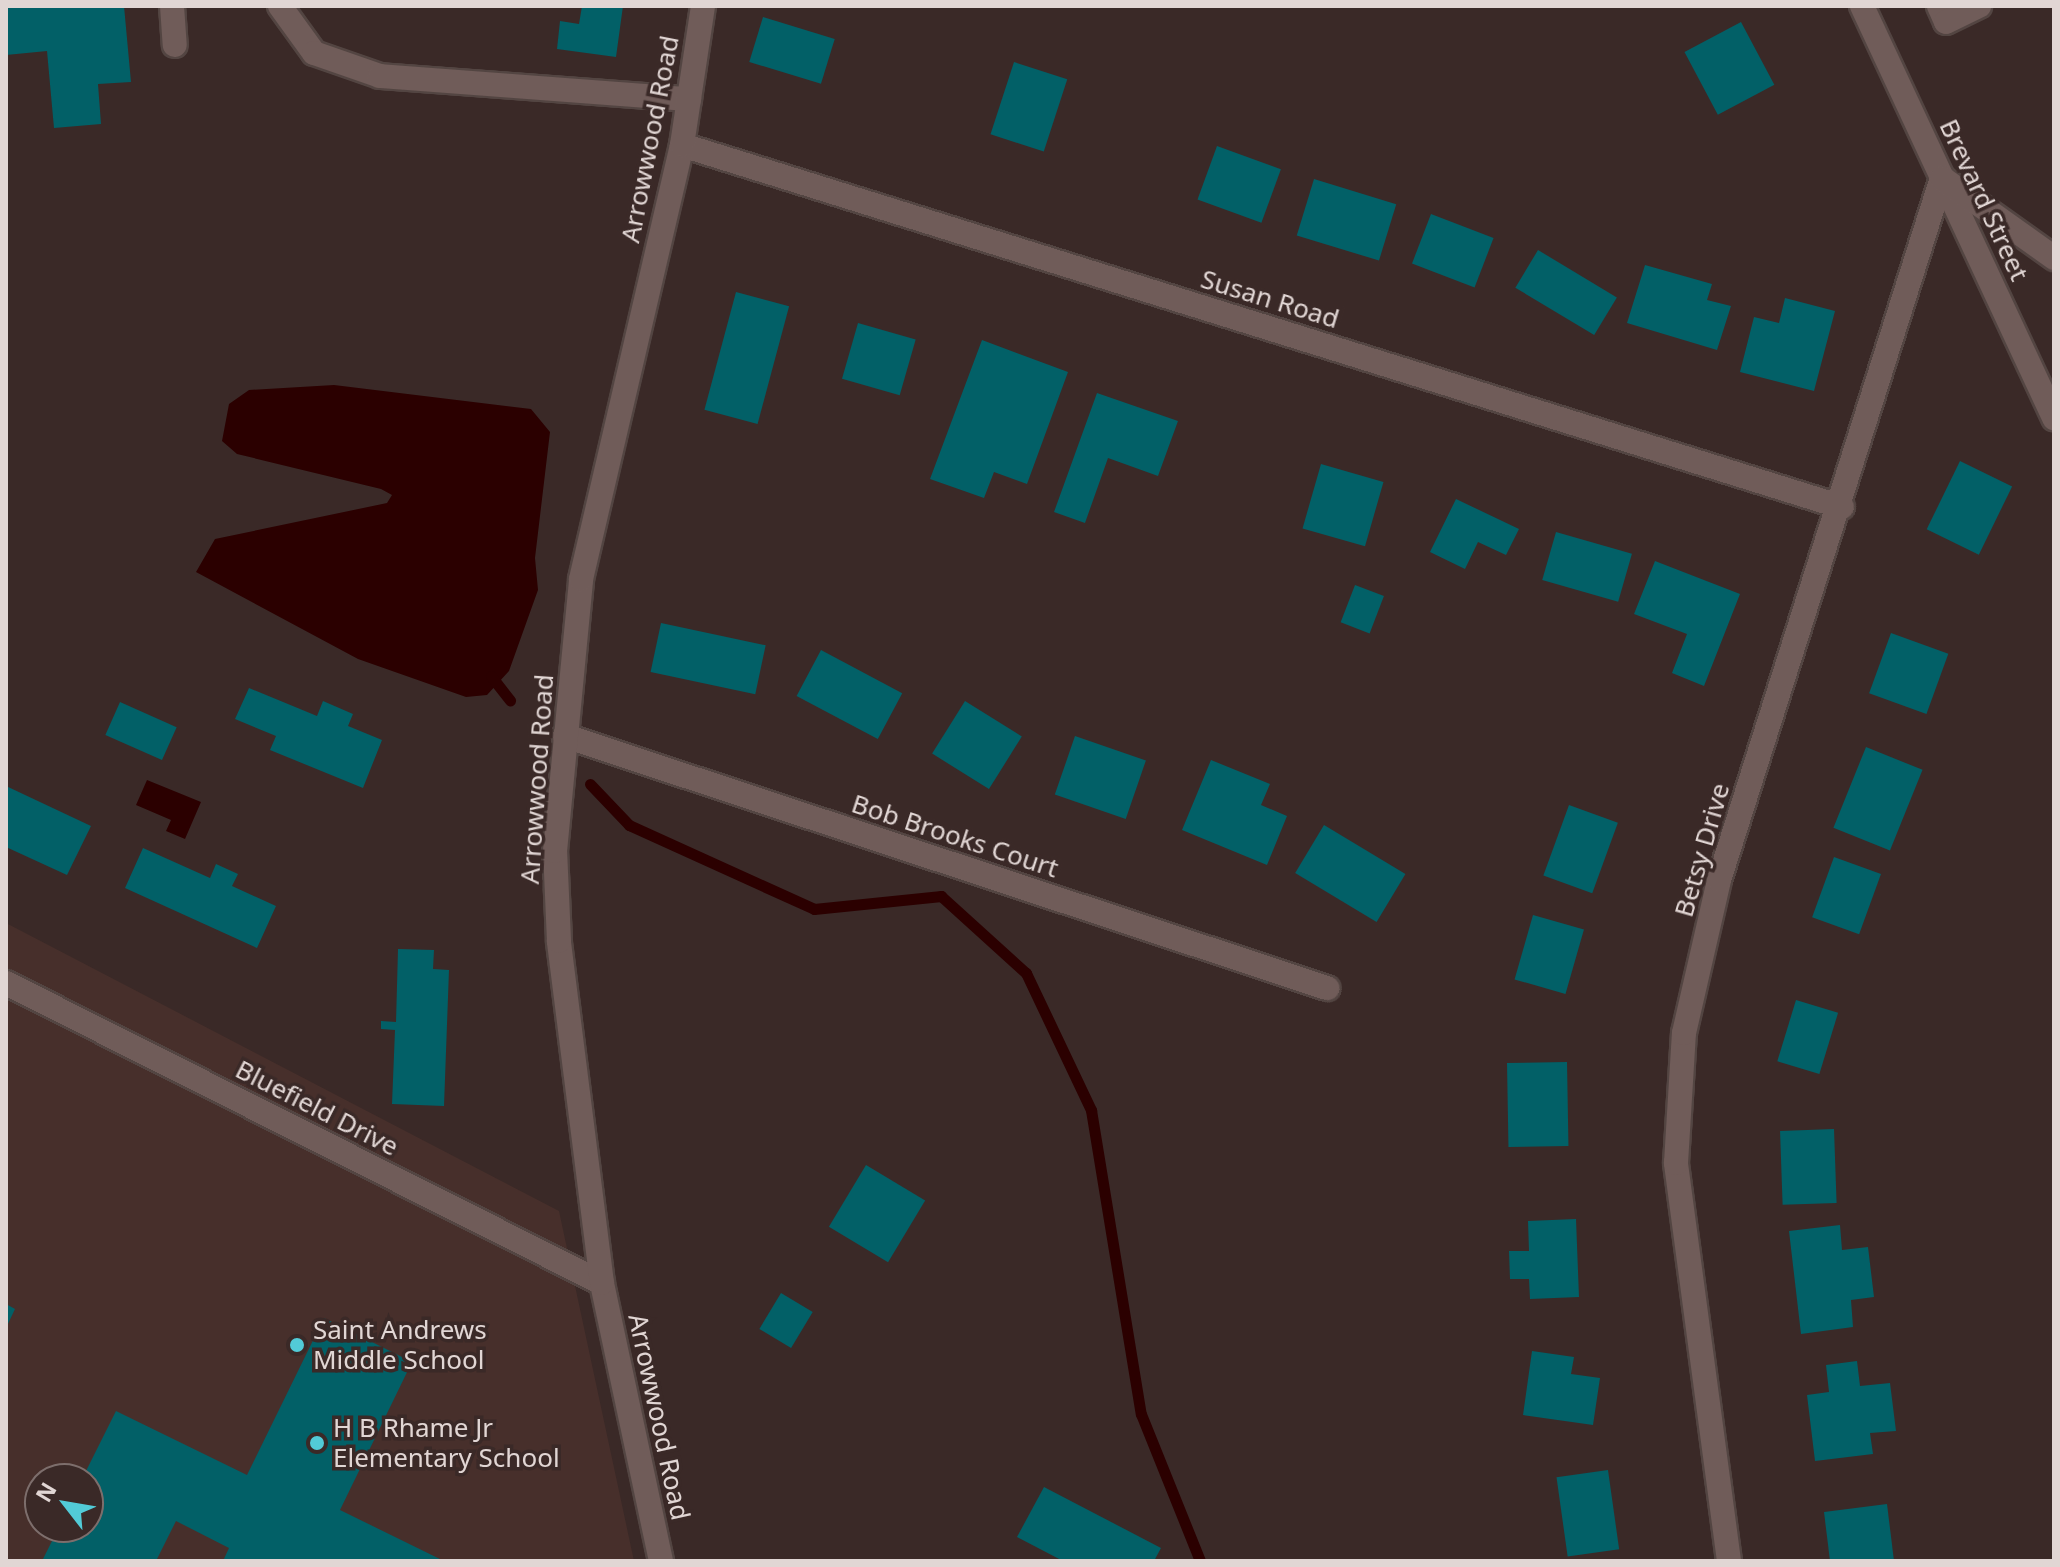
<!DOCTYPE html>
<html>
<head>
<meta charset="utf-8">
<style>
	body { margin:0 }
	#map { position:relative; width:2060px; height:1567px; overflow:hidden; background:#3a2927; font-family:"Noto Sans",sans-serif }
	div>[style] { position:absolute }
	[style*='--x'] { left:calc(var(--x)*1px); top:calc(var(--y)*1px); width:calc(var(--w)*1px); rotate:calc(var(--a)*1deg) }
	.built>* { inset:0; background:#472f2b }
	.water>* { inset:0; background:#2b0000 }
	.stream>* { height:11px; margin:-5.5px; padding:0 5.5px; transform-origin:5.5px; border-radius:5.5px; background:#2b0000 }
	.building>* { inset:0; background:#026067; transform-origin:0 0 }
	.roads { filter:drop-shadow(2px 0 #534542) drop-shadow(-2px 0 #534542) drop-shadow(0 2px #534542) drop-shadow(0 -2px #534542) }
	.minor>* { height:24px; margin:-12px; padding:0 12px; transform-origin:12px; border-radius:12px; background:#705c59 }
	.dots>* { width:22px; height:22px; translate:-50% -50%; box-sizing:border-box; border:4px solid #3a2927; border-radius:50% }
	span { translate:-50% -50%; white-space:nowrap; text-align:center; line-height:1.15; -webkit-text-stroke:7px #3a2927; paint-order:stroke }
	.street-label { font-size:26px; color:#e1d6d4 }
	.poi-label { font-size:26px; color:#e1d6d4 }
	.left { translate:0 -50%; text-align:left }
	.frame { position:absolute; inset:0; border:8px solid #e1d6d4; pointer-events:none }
	.north { position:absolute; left:24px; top:1463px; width:80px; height:80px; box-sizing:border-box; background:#3a2927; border:2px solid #7d6e6c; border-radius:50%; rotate:301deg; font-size:22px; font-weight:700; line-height:32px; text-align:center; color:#e1d6d4 }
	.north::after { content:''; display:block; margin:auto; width:28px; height:36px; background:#52cbd7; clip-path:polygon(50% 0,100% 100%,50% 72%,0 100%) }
</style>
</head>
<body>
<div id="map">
	<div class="built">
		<i style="clip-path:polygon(evenodd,6px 923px,559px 1211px,634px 1561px,6px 1561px,6px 923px,40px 1479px,88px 1479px,88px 1527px,40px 1527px,40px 1479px)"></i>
	</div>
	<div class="water">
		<i style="clip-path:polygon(334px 385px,531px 409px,550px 432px,535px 558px,538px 590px,509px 671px,487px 695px,466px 697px,358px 659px,196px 572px,215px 539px,387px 503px,392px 495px,381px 489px,237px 454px,222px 441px,229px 404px,249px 390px)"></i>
		<i style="clip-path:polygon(147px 780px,201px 802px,185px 839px,166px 831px,171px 820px,136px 805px)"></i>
	</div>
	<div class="stream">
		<i style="--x:491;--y:676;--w:31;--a:52"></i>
		<i style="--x:590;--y:784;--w:57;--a:46.4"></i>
		<i style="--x:629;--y:825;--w:203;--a:24.4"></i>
		<i style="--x:814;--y:909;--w:128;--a:-5.8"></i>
		<i style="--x:941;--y:896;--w:115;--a:42.2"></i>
		<i style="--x:1026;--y:973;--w:152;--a:64.6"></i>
		<i style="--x:1091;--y:1110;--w:308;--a:80.7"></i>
		<i style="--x:1141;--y:1414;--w:158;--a:68.1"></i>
	</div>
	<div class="building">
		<i style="clip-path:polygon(6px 6px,124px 6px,131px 82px,98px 84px,101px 124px,54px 128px,47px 51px,6px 55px)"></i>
		<i style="clip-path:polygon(582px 6px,623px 6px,616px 57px,557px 49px,560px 21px,579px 24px)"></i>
		<i style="left:763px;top:17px;width:75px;height:47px;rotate:17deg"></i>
		<i style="left:1741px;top:22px;width:71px;height:64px;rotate:62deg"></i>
		<i style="left:1014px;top:62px;width:56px;height:76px;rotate:18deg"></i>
		<i style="left:1217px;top:146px;width:68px;height:57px;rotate:20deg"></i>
		<i style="left:1314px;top:179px;width:86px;height:59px;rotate:17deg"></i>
		<i style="left:1431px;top:214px;width:67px;height:53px;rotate:21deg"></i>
		<i style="left:1538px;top:250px;width:92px;height:44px;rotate:31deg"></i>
		<i style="clip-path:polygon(1645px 265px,1712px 284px,1707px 300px,1731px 306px,1717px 350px,1627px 323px)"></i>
		<i style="left:736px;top:292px;width:55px;height:122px;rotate:15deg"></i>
		<i style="clip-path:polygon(1785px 298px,1835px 311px,1814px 391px,1740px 372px,1754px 317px,1779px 323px)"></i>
		<i style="left:858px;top:323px;width:60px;height:58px;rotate:16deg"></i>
		<i style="clip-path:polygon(982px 340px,1068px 372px,1027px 484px,994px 472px,984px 498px,930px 479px)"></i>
		<i style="clip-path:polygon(1097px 393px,1178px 421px,1158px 476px,1108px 458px,1085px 523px,1054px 512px)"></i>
		<i style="left:1960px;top:461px;width:58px;height:76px;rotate:26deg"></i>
		<i style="left:1321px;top:464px;width:65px;height:67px;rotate:16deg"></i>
		<i style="clip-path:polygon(1456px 499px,1519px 529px,1506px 555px,1478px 542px,1465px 569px,1430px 552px)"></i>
		<i style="left:1556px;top:532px;width:79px;height:50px;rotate:16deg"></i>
		<i style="clip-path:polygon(1655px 561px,1740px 594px,1704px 686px,1672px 673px,1687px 634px,1634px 614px)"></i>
		<i style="left:1355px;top:585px;width:31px;height:40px;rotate:21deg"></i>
		<i style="left:661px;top:623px;width:107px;height:50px;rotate:12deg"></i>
		<i style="left:1891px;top:633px;width:61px;height:64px;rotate:20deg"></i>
		<i style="left:821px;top:650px;width:92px;height:52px;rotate:28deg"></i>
		<i style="clip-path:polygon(249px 688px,317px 716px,323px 701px,353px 714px,348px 726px,382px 740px,363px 788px,270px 750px,276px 736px,235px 719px)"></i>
		<i style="left:965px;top:701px;width:67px;height:62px;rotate:32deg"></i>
		<i style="left:120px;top:702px;width:62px;height:36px;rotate:24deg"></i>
		<i style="left:1075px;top:736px;width:75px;height:62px;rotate:19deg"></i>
		<i style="left:1866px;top:747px;width:61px;height:87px;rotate:22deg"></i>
		<i style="clip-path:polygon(1211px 760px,1270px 784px,1261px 805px,1287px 816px,1267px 865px,1182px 830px)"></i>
		<i style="clip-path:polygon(6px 786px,91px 826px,67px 875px,6px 847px)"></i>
		<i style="left:1569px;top:805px;width:52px;height:75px;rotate:20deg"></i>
		<i style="left:1324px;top:825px;width:95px;height:56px;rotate:31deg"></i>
		<i style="clip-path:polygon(143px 848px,210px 878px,216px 864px,238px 874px,232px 886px,276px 906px,257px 948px,125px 888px)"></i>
		<i style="left:1834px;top:857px;width:50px;height:64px;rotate:20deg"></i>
		<i style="left:1533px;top:915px;width:53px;height:67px;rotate:16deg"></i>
		<i style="clip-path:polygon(398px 949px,434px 950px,433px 969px,449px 970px,444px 1106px,392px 1104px,395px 1030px,381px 1029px,381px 1021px,396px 1022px)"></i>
		<i style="left:1796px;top:1000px;width:44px;height:64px;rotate:17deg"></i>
		<i style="left:1567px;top:1062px;width:84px;height:60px;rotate:89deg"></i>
		<i style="left:1834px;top:1129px;width:74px;height:54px;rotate:88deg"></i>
		<i style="left:866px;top:1165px;width:69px;height:72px;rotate:31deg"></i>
		<i style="clip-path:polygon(1576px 1219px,1579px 1297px,1530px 1299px,1529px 1279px,1510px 1279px,1509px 1251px,1529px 1251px,1528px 1221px)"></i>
		<i style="clip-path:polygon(1840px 1225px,1842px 1250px,1868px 1247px,1874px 1297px,1851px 1300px,1853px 1327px,1801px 1334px,1789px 1231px)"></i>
		<i style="left:781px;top:1293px;width:37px;height:42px;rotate:31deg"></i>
		<i style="clip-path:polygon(6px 1304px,15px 1309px,6px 1328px)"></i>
		<i style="clip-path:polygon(324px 1318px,412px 1362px,340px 1510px,444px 1561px,223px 1561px,229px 1548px,176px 1521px,156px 1561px,42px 1561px,59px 1527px,88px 1527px,82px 1479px,116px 1411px,247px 1475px)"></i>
		<i style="clip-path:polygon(1532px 1351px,1574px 1357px,1571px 1374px,1600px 1378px,1593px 1425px,1523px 1415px)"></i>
		<i style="clip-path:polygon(1857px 1361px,1860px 1386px,1890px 1383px,1896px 1431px,1870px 1433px,1873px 1454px,1815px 1461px,1807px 1395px,1829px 1392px,1826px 1365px)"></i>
		<i style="left:1608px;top:1470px;width:80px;height:52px;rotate:82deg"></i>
		<i style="clip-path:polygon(1044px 1487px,1161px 1548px,1154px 1561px,1063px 1561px,1017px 1537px)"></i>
		<i style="clip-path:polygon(1887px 1504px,1894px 1561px,1830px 1561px,1824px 1512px)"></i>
	</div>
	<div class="roads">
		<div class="minor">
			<i style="--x:172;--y:6;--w:39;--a:86"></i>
			<i style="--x:280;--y:6;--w:58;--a:54.1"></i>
			<i style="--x:314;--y:53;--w:70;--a:19.2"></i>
			<i style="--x:380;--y:76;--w:310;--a:4.3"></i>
			<i style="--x:1862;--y:6;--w:455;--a:65"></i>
			<i style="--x:1939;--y:6;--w:17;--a:66"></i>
			<i style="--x:1946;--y:22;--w:37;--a:-26"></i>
			<i style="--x:682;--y:145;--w:1215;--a:17.33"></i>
			<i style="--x:565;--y:736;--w:803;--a:18.3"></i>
			<i style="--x:6;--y:983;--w:667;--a:26.72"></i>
			<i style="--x:661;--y:1561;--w:284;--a:-102"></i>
			<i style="--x:602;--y:1283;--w:345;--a:-97.2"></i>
			<i style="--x:559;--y:941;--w:90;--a:-92.5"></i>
			<i style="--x:555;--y:851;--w:273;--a:-84.5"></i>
			<i style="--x:581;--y:579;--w:446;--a:-76.9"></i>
			<i style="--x:682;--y:145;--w:141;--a:-81.4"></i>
			<i style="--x:1729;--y:1561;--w:402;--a:-97.6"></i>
			<i style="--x:1676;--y:1163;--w:130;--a:-86.5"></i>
			<i style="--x:1684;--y:1033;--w:157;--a:-77.1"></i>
			<i style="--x:1719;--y:880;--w:737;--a:-72.38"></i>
			<i style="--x:1942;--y:178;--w:138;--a:35.5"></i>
		</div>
	</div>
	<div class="dots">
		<i style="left:297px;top:1345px;background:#52cbd7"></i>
		<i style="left:317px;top:1443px;background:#52cbd7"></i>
	</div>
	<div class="street-label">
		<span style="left:650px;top:139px;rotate:-79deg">Arrowwood Road</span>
		<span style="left:1984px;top:200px;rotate:65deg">Brevard Street</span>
		<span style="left:1270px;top:299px;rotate:17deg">Susan Road</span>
		<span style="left:537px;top:779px;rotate:-86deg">Arrowwood Road</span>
		<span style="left:955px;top:836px;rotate:18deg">Bob Brooks Court</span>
		<span style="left:1702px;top:850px;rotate:-74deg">Betsy Drive</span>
		<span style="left:317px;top:1108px;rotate:27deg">Bluefield Drive</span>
		<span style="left:659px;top:1417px;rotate:78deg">Arrowwood Road</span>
	</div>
	<div class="poi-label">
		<span class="left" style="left:313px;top:1345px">Saint Andrews<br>Middle School</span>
		<span class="left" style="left:333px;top:1443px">H B Rhame Jr<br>Elementary School</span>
	</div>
	<div class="frame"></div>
	<div class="north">N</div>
</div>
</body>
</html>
